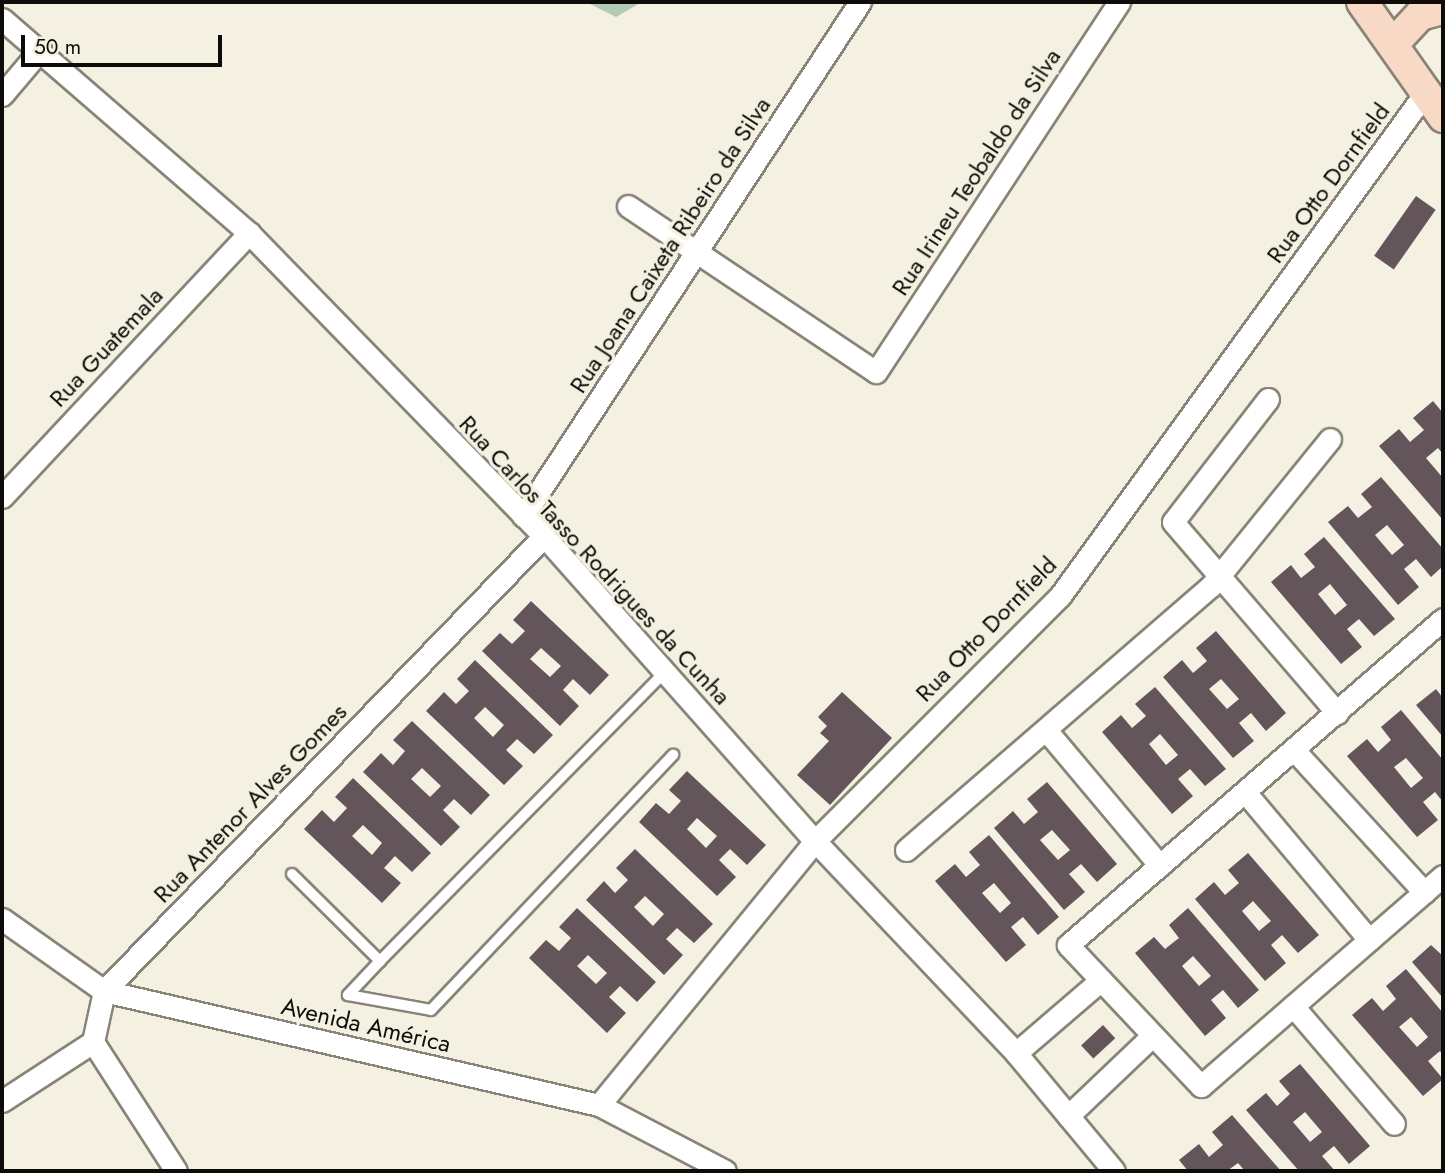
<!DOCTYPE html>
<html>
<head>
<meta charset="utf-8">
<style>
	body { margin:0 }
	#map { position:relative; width:1445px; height:1173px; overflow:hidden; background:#f5f1e2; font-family:Jost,sans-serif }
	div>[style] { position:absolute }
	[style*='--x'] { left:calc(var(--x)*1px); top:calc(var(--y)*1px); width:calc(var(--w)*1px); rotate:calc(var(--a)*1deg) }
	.forest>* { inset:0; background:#b2cbb5 }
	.building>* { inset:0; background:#64555a; transform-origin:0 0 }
	.roads { filter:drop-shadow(2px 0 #888477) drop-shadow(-2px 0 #888477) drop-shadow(0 2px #888477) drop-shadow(0 -2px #888477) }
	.lane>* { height:10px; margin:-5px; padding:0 5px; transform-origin:5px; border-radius:5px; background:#fff }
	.street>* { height:21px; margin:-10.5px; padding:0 10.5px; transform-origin:10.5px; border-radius:10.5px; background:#fff }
	.secondary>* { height:30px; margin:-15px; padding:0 15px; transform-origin:15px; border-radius:15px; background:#f8d9c5 }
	span { translate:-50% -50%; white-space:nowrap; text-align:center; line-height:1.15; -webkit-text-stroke:7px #f5f1e2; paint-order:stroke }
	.street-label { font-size:24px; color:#0e0c08 }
	.frame { position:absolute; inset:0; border:4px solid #0e0c08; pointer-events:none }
	.scale { position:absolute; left:21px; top:35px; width:201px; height:32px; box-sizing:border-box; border:4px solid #0e0c08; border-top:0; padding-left:9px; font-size:21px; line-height:24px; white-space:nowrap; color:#0e0c08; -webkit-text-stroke:5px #f5f1e2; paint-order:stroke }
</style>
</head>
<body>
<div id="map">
	<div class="forest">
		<i style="clip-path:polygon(586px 2px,642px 2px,616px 17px)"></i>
	</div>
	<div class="building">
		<i style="left:1416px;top:196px;width:24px;height:73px;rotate:35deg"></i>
		<i style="clip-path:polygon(1433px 401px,1443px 413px,1443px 454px,1438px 448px,1426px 458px,1443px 478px,1443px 520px,1379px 446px,1399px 429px,1410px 442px,1424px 430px,1413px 418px)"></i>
		<i style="clip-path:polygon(evenodd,1381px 477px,1443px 549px,1443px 566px,1431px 577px,1416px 559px,1404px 569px,1419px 587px,1398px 605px,1328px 522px,1348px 506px,1358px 518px,1372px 507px,1361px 494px,1381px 477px,1387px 525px,1404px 545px,1392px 555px,1375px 535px,1387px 525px)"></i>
		<i style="clip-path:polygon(evenodd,1324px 537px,1395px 619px,1374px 636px,1359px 619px,1347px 629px,1362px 647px,1341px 664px,1271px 582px,1291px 565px,1301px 578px,1315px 567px,1304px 554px,1324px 537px,1330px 584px,1347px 605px,1335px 615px,1318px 594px,1330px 584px)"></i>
		<i style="clip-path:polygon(evenodd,531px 601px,609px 675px,590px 695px,573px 679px,563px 690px,579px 706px,560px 726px,482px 651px,500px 633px,512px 644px,525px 631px,513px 620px,531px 601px,541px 648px,561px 666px,550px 677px,530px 659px,541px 648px)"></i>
		<i style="clip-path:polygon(evenodd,1216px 631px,1286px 713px,1266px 731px,1251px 713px,1239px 723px,1254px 741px,1233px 758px,1163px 677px,1182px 660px,1193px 673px,1207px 661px,1196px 648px,1216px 631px,1221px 679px,1239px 699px,1227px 709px,1209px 689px,1221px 679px)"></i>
		<i style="clip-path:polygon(evenodd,475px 660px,553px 735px,534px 754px,517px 739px,506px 750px,523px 766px,504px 785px,426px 711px,444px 692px,456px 704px,469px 691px,457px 679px,475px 660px,485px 707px,504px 725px,493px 737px,474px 718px,485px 707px)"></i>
		<i style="clip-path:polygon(evenodd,1155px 687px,1226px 769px,1205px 786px,1190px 769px,1178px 779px,1193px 796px,1172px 814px,1102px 732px,1121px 715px,1132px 728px,1146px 716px,1135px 704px,1155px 687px,1160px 734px,1178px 755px,1166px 765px,1149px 744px,1160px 734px)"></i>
		<i style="clip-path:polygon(1436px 689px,1443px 698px,1443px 737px,1416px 705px)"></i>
		<i style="clip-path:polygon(842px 692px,892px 738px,830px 805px,797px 775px,829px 741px,820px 733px,827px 726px,818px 717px)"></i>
		<i style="clip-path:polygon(evenodd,1401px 710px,1443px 760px,1443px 802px,1435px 792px,1423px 802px,1438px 820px,1417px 837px,1347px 756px,1367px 739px,1378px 752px,1391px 740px,1381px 727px,1401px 710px,1406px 758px,1423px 778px,1411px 788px,1394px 767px,1406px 758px)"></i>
		<i style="clip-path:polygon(evenodd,412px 721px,490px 795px,471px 815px,454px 799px,443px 810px,460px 827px,441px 846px,363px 772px,381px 753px,393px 765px,405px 751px,393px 740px,412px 721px,422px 768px,441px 786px,430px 797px,411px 779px,422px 768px)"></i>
		<i style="clip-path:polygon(evenodd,687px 771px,766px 845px,747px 865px,730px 849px,719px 860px,736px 877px,717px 896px,639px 822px,656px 803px,669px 814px,681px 801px,669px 790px,687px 771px,697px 818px,717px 836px,706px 848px,687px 829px,697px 818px)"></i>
		<i style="clip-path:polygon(evenodd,353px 778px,431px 853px,412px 872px,395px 856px,384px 868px,401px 883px,382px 903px,304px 829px,322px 810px,334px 822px,347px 808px,335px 797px,353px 778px,363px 825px,382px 843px,372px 855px,352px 836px,363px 825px)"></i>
		<i style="clip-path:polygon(evenodd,1047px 782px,1117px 864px,1097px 882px,1081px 864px,1069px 874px,1085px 892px,1064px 910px,994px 828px,1013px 811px,1024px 824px,1038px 812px,1027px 799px,1047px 782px,1052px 830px,1070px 850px,1058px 860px,1040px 840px,1052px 830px)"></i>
		<i style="clip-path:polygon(evenodd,989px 835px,1059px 917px,1038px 935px,1023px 917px,1011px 927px,1026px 945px,1006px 962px,935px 881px,955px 864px,966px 877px,980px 865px,969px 852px,989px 835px,994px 883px,1011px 903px,1000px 913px,982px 893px,994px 883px)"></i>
		<i style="clip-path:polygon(evenodd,635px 849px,713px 924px,694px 943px,677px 928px,666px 939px,683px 955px,664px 975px,586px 900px,604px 881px,615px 893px,628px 880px,616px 868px,635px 849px,645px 896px,664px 914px,653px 926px,634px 907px,645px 896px)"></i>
		<i style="clip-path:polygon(evenodd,1248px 853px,1319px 935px,1298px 953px,1282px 935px,1271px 945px,1286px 963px,1265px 981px,1195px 899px,1214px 882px,1225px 895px,1239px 883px,1228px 870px,1248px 853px,1253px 901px,1271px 921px,1259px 931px,1242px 911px,1253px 901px)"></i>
		<i style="clip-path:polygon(evenodd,577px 908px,656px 982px,637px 1002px,620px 986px,609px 997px,626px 1013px,607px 1033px,529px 958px,546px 940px,559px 951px,571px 938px,559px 927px,577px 908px,588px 955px,607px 973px,596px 984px,577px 966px,588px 955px)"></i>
		<i style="clip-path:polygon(evenodd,1188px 908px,1259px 990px,1238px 1008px,1223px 990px,1211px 1000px,1226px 1018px,1205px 1036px,1135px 953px,1154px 937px,1165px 949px,1179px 938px,1169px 925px,1188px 908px,1193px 956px,1211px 976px,1199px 986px,1182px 966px,1193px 956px)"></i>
		<i style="clip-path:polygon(1431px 945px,1443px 956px,1443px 998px,1412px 962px)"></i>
		<i style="clip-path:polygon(evenodd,1406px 969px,1443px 1013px,1443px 1055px,1440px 1051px,1428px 1061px,1443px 1079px,1423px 1096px,1352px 1015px,1372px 998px,1383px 1011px,1396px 999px,1386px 986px,1406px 969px,1411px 1017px,1428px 1037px,1417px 1047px,1399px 1027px,1411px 1017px)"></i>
		<i style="left:1103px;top:1025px;width:18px;height:30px;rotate:47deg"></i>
		<i style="clip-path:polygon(evenodd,1300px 1064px,1370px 1146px,1349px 1164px,1334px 1146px,1322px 1156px,1335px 1171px,1299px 1171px,1246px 1110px,1266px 1093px,1277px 1106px,1290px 1094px,1279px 1081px,1300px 1064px,1305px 1112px,1322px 1132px,1310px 1142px,1293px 1122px,1305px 1112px)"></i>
		<i style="clip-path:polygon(1232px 1115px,1281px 1171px,1245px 1171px,1238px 1163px,1227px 1171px,1188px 1171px,1179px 1160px,1199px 1144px,1209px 1157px,1223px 1145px,1212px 1132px)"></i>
	</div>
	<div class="roads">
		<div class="lane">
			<i style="--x:292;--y:874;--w:124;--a:44.7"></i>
			<i style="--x:380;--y:961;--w:406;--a:-45.4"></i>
			<i style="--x:380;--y:961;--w:47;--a:133.3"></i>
			<i style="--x:348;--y:995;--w:84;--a:10.2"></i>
			<i style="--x:431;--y:1010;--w:352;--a:-46.5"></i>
		</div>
		<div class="street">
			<i style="--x:2;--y:19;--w:327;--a:40.9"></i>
			<i style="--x:249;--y:233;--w:423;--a:45.8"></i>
			<i style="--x:544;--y:536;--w:408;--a:48.4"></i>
			<i style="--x:815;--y:841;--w:292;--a:46.5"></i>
			<i style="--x:1016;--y:1053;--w:153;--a:50.3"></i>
			<i style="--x:2;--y:95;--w:59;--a:-49.8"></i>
			<i style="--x:628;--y:206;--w:298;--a:33.8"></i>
			<i style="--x:876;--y:372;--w:443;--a:-56.7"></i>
			<i style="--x:1268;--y:399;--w:155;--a:127.7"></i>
			<i style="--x:1173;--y:522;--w:252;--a:49.3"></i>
			<i style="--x:2;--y:497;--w:362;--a:-46.9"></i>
			<i style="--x:523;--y:516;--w:615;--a:-56.75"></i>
			<i style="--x:1443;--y:619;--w:497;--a:139"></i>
			<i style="--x:1068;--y:945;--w:194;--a:46.7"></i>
			<i style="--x:1201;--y:1086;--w:320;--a:-41"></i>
			<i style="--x:1046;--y:730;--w:177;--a:50"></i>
			<i style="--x:1294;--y:750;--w:193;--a:47.5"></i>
			<i style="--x:1245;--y:792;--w:193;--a:50"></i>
			<i style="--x:906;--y:850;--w:403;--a:-40.9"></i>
			<i style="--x:1211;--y:586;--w:189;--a:-51"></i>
			<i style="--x:2;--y:919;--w:125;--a:35.2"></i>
			<i style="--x:104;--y:991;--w:508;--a:12.97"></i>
			<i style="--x:599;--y:1105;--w:142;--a:27.6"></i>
			<i style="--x:1293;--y:1006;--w:155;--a:49.4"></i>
			<i style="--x:93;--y:1042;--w:153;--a:57.2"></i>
			<i style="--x:1016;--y:1053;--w:112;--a:-40.7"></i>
			<i style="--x:2;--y:1101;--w:108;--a:-33"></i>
			<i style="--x:93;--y:1042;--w:52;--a:-77.8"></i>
			<i style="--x:104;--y:991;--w:633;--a:-45.96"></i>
			<i style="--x:599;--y:1105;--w:341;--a:-50.7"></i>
			<i style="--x:815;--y:841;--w:346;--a:-45"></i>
			<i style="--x:1060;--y:596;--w:621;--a:-54.03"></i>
			<i style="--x:1068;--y:1116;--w:117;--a:-43.6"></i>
		</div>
		<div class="secondary">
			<i style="--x:1362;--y:2;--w:141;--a:54.8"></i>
			<i style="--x:1393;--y:44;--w:40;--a:-47"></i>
			<i style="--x:1420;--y:15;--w:24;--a:-15"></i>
		</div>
	</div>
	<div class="street-label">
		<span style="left:976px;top:172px;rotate:-57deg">Rua Irineu Teobaldo da Silva</span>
		<span style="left:1328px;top:183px;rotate:-54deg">Rua Otto Dornfield</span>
		<span style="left:670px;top:245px;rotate:-57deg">Rua Joana Caixeta Ribeiro da Silva</span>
		<span style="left:106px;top:347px;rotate:-47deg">Rua Guatemala</span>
		<span style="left:595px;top:560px;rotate:47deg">Rua Carlos Tasso Rodrigues da Cunha</span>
		<span style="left:986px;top:629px;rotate:-46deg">Rua Otto Dornfield</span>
		<span style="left:250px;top:803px;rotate:-46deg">Rua Antenor Alves Gomes</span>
		<span style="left:366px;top:1025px;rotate:13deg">Avenida América</span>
	</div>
	<div class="frame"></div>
	<div class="scale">50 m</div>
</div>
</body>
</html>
